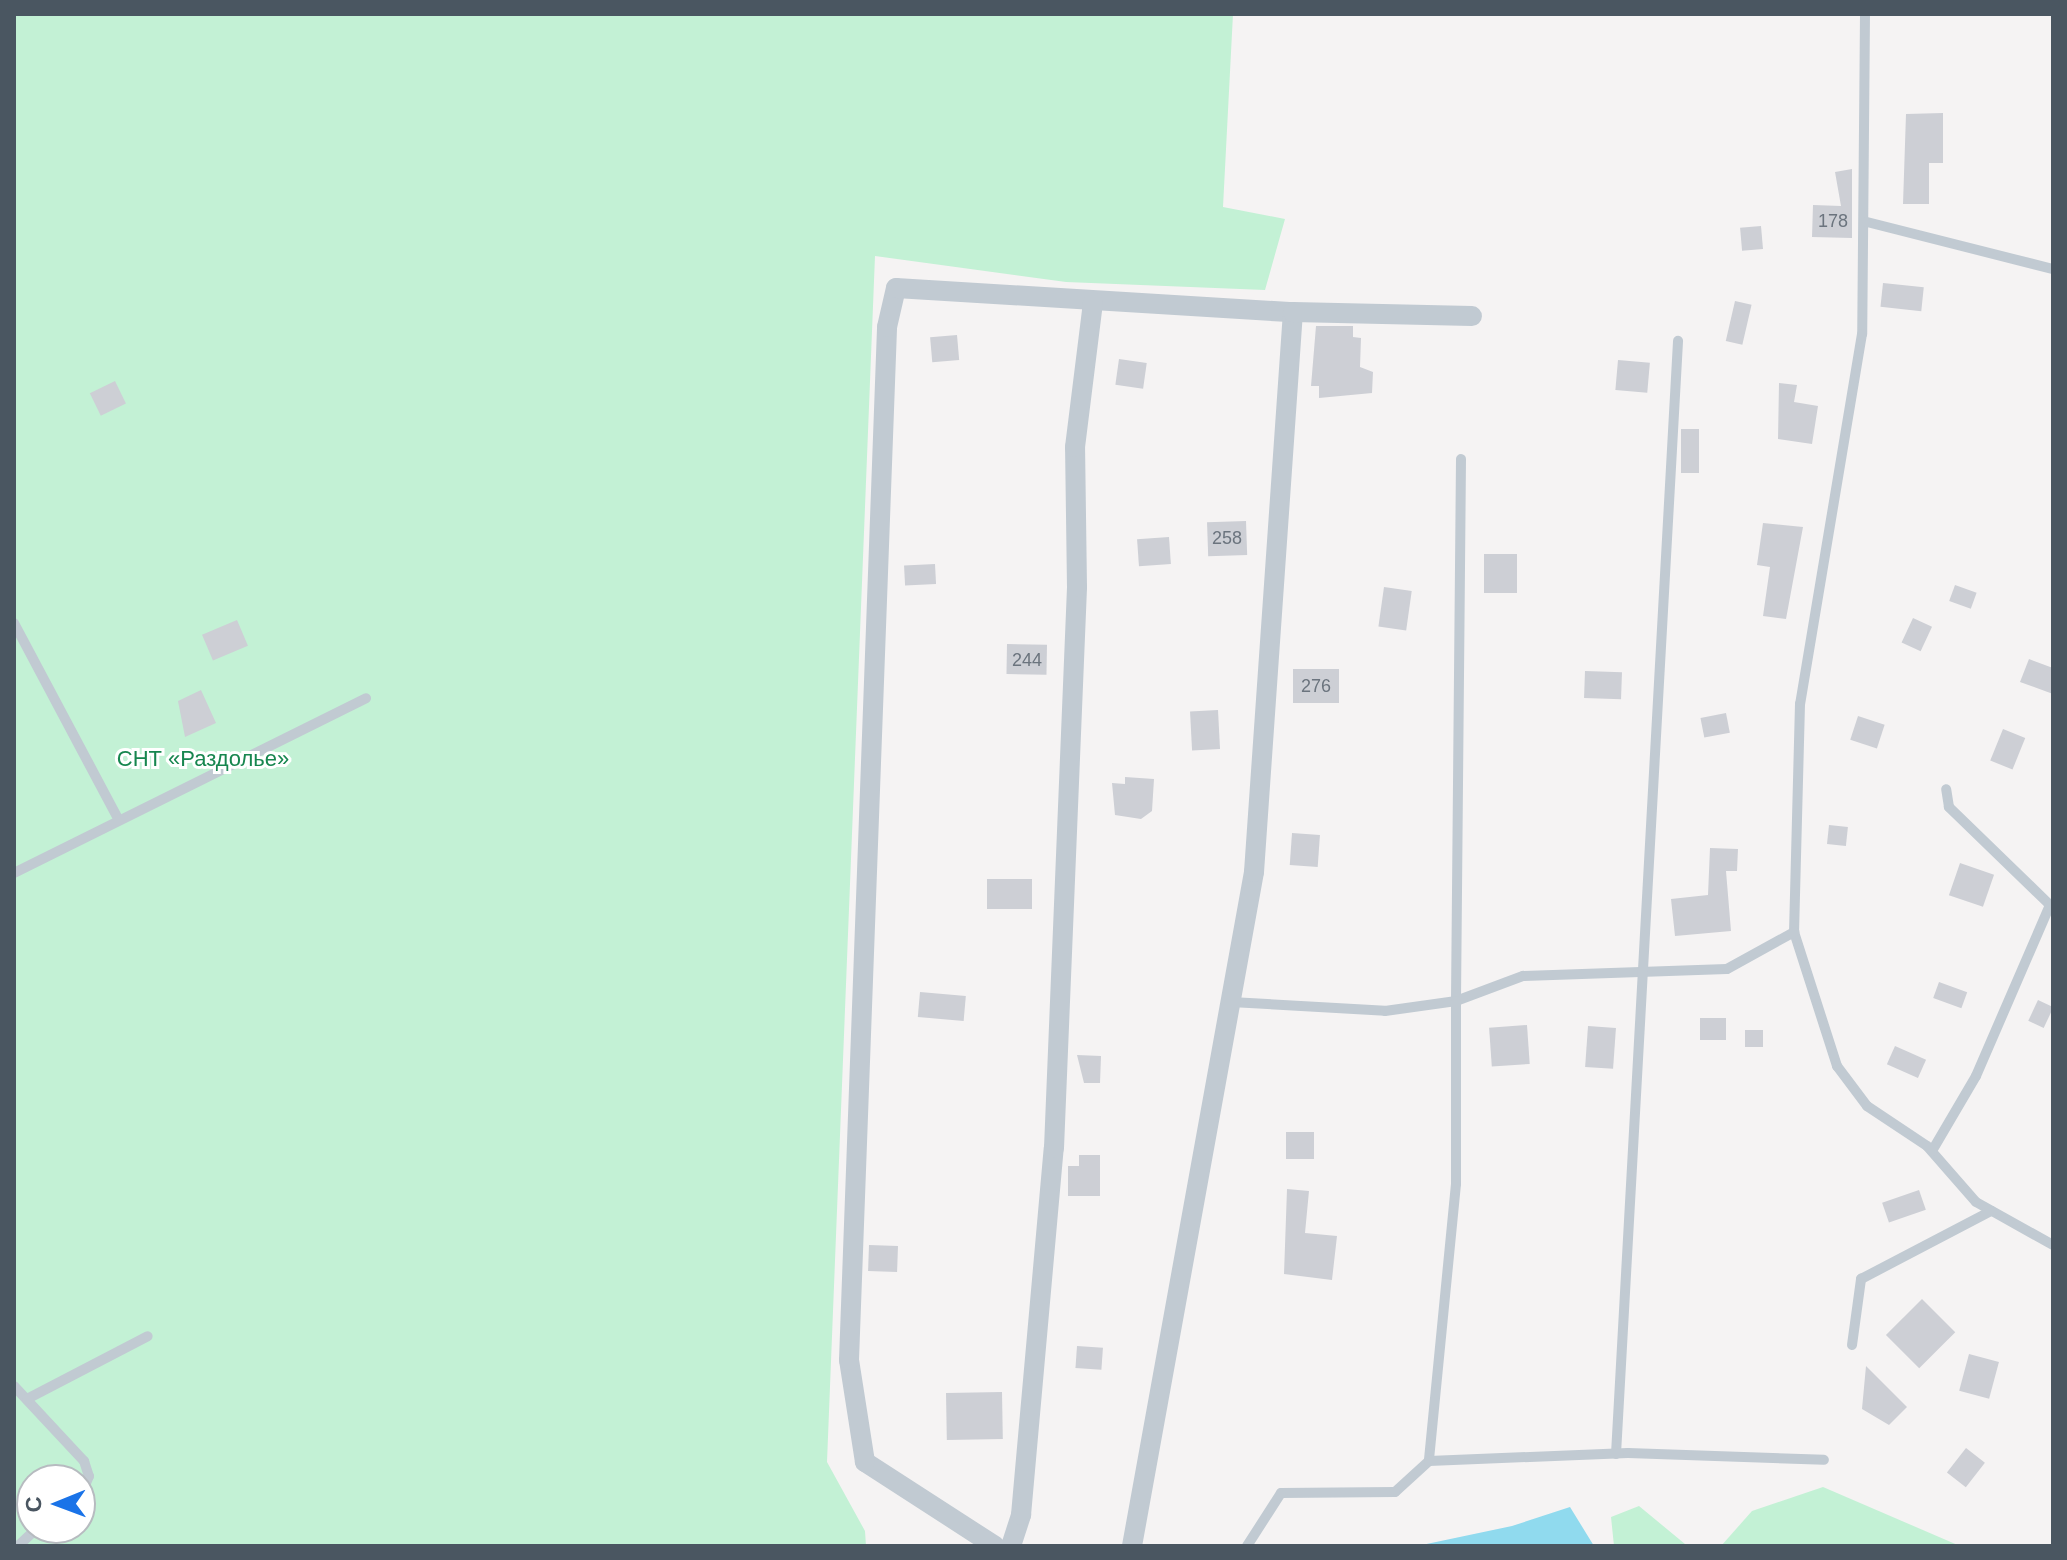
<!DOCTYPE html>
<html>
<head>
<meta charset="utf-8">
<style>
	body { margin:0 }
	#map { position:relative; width:2067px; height:1560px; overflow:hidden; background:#f5f3f3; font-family:Helvetica,sans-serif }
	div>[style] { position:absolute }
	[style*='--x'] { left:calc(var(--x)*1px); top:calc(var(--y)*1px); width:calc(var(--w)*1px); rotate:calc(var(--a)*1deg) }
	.green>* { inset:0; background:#c3f1d5 }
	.water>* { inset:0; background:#90daee }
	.building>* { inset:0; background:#cdcfd5; transform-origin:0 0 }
	.lane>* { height:10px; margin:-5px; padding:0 5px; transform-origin:5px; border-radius:5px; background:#c1cad2 }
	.street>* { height:20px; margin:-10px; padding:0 10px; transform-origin:10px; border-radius:10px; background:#c1cad2 }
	span { translate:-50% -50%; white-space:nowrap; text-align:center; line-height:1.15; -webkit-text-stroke:6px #fff; paint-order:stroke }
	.number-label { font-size:18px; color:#6b747e }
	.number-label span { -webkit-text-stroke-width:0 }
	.park-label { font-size:22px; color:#17864f }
	.frame { position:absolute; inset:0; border:16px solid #4a5661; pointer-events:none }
	.north { position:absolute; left:16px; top:1464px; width:80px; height:80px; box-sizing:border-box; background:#fff; border:2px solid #b7bbc0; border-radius:50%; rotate:269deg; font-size:22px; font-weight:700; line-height:32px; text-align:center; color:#4a5661 }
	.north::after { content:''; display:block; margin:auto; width:28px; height:36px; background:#1a73e8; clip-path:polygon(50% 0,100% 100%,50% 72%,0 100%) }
</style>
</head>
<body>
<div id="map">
	<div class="green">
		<i style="clip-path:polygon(evenodd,14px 14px,1233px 14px,1223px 207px,1285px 219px,1265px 290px,1066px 282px,875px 256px,827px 1462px,865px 1531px,866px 1546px,14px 1546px,14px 14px,32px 1480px,80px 1480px,80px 1528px,32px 1528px,32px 1480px)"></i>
		<i style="clip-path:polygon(1823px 1487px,1960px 1546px,1721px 1546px,1752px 1511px)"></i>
		<i style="clip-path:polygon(1639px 1506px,1685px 1544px,1690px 1546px,1614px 1546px,1611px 1517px)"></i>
	</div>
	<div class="water">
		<i style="clip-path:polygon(1570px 1507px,1594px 1546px,1417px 1546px,1512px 1526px)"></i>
	</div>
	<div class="building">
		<i style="clip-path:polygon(1943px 113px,1943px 163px,1929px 163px,1929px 204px,1903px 204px,1906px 114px)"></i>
		<i style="clip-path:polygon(1852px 169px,1852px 238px,1812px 237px,1813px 205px,1841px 206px,1835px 172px)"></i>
		<i style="left:1761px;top:226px;width:23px;height:21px;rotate:85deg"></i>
		<i style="left:1883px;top:283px;width:41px;height:24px;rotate:6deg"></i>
		<i style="left:1735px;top:301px;width:17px;height:41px;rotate:13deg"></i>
		<i style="clip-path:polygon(1316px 326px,1353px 326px,1353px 337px,1361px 338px,1360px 367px,1373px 372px,1372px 393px,1319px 398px,1319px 386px,1311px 386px)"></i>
		<i style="left:957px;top:335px;width:25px;height:27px;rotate:85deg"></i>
		<i style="left:1119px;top:359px;width:28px;height:26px;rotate:8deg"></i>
		<i style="left:1618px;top:360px;width:32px;height:30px;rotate:5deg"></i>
		<i style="left:115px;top:381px;width:25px;height:28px;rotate:64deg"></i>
		<i style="clip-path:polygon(1779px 383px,1797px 385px,1794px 402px,1818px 406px,1812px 444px,1778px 439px)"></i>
		<i style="left:1699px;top:429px;width:44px;height:18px;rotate:90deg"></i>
		<i style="left:1246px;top:521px;width:34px;height:39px;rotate:88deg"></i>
		<i style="clip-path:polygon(1763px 523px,1803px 527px,1786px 619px,1763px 616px,1770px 567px,1757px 565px)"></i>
		<i style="left:1169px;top:537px;width:27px;height:32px;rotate:86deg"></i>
		<i style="left:1484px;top:554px;width:33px;height:39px"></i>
		<i style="left:935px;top:564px;width:20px;height:31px;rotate:87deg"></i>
		<i style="left:1955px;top:585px;width:23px;height:17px;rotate:20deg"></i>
		<i style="left:1384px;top:587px;width:28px;height:40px;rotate:8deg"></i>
		<i style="left:1913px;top:618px;width:21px;height:27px;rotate:25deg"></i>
		<i style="left:237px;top:620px;width:28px;height:38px;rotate:67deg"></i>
		<i style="left:1007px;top:644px;width:40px;height:30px;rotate:1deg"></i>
		<i style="clip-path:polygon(2029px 659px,2053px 668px,2053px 694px,2020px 682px)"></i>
		<i style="left:1293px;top:669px;width:46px;height:34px"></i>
		<i style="left:1585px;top:671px;width:37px;height:27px;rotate:2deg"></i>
		<i style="clip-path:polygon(201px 690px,216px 723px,185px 737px,178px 701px)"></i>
		<i style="left:1218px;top:710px;width:39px;height:28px;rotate:87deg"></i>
		<i style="left:1726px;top:713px;width:20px;height:26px;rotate:79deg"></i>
		<i style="left:1858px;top:716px;width:28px;height:25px;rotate:18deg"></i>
		<i style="left:2003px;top:729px;width:24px;height:34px;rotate:22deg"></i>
		<i style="clip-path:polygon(1125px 777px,1154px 779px,1152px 811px,1141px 819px,1115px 815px,1112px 783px,1125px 784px)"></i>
		<i style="left:1829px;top:825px;width:19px;height:19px;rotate:6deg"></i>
		<i style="left:1292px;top:833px;width:28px;height:32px;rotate:4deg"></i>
		<i style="clip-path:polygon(1710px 848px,1738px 849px,1737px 871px,1726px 871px,1731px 931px,1675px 936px,1671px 899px,1708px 895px)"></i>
		<i style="left:1960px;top:863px;width:36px;height:34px;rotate:19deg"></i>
		<i style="left:987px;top:879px;width:45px;height:30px"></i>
		<i style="left:1939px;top:982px;width:30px;height:17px;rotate:20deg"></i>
		<i style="left:920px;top:992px;width:46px;height:25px;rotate:5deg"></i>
		<i style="left:2038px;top:1000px;width:17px;height:23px;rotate:25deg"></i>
		<i style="left:1726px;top:1018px;width:22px;height:26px;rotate:90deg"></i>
		<i style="left:1527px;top:1025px;width:39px;height:38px;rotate:86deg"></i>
		<i style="left:1588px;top:1026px;width:28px;height:41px;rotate:4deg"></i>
		<i style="left:1745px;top:1030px;width:18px;height:17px"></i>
		<i style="left:1895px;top:1046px;width:34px;height:20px;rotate:24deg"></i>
		<i style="clip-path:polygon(1077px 1055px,1101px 1056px,1100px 1083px,1084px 1083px)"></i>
		<i style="left:1286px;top:1132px;width:28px;height:27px"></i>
		<i style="clip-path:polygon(1079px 1155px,1100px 1155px,1100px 1196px,1068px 1196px,1068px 1166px,1079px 1166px)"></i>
		<i style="clip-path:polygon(1287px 1189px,1309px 1191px,1305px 1233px,1337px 1236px,1332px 1280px,1284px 1274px)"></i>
		<i style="left:1919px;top:1190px;width:21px;height:39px;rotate:71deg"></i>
		<i style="left:869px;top:1245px;width:29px;height:26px;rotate:2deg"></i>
		<i style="left:1922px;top:1299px;width:47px;height:51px;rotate:45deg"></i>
		<i style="left:1077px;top:1346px;width:26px;height:22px;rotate:4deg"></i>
		<i style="left:1969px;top:1354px;width:31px;height:38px;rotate:15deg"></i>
		<i style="clip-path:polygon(1866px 1366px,1907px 1407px,1889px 1425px,1862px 1409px)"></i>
		<i style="left:1002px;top:1392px;width:47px;height:56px;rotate:89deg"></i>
		<i style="left:1966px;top:1448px;width:24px;height:31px;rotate:38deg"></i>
	</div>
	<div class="lane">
		<i style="--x:1865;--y:14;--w:320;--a:90.5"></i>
		<i style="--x:1862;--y:334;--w:375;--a:99.5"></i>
		<i style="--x:1800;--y:704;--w:228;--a:91.5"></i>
		<i style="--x:1794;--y:932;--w:141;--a:72.2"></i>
		<i style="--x:1837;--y:1066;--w:50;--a:53.1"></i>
		<i style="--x:1867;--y:1106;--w:72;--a:33.7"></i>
		<i style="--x:1927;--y:1146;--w:74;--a:48.8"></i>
		<i style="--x:1976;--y:1202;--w:88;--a:29.2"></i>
		<i style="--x:1867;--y:222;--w:192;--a:14.2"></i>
		<i style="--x:1461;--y:459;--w:542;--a:90.53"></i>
		<i style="--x:1456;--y:1001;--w:72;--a:-20.5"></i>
		<i style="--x:1523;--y:976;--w:204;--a:-2"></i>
		<i style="--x:1727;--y:969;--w:77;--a:-28.9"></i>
		<i style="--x:14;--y:623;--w:222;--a:62"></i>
		<i style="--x:14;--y:873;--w:393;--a:-26.4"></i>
		<i style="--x:1231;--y:1002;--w:154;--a:3.3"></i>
		<i style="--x:1385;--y:1011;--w:72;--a:-8"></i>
		<i style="--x:1456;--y:1001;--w:183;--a:90"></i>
		<i style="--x:1456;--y:1184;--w:278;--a:95.6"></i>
		<i style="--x:1429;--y:1461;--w:46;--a:137.6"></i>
		<i style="--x:1395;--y:1492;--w:114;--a:179.5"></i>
		<i style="--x:1281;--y:1493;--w:63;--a:122.7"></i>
		<i style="--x:1932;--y:1151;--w:87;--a:-59.6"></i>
		<i style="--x:1976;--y:1076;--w:186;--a:-66.6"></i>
		<i style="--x:2050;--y:905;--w:141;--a:-135.9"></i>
		<i style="--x:1949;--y:807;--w:18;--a:-99"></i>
		<i style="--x:1852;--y:1345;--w:67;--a:-82.2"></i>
		<i style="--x:1861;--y:1279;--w:147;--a:-27.6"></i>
		<i style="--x:14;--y:1386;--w:103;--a:47"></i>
		<i style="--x:84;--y:1461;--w:16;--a:72"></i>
		<i style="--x:89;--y:1476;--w:23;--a:113"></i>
		<i style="--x:27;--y:1399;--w:136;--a:-27.5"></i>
		<i style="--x:1616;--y:1454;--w:1115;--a:-86.81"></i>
		<i style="--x:1429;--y:1461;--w:199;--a:-2.3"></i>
		<i style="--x:1628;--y:1453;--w:196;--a:2"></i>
		<i style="--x:18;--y:1546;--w:26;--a:-43"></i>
	</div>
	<div class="street">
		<i style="--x:995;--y:1546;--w:155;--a:-147.1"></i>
		<i style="--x:865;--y:1462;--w:103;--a:-98.9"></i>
		<i style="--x:849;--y:1360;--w:1034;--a:-87.89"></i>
		<i style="--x:887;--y:327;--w:40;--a:-77"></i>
		<i style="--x:896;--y:288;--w:398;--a:3.5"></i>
		<i style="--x:1011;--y:1546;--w:33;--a:-72"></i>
		<i style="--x:1021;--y:1515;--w:368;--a:-84.9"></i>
		<i style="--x:1054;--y:1148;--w:561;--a:-87.65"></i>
		<i style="--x:1077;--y:587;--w:140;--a:-90.8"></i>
		<i style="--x:1075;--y:447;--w:146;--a:-82.9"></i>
		<i style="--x:1132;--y:1546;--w:685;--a:-79.74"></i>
		<i style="--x:1254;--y:872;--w:561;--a:-86.02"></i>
		<i style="--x:1293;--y:312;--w:179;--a:1.3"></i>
	</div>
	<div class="number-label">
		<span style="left:1833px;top:221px">178</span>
		<span style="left:1227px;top:538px">258</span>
		<span style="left:1027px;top:660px">244</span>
		<span style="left:1316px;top:686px">276</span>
	</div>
	<div class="park-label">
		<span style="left:203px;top:759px">СНТ «Раздолье»</span>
	</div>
	<div class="frame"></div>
	<div class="north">С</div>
</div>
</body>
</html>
